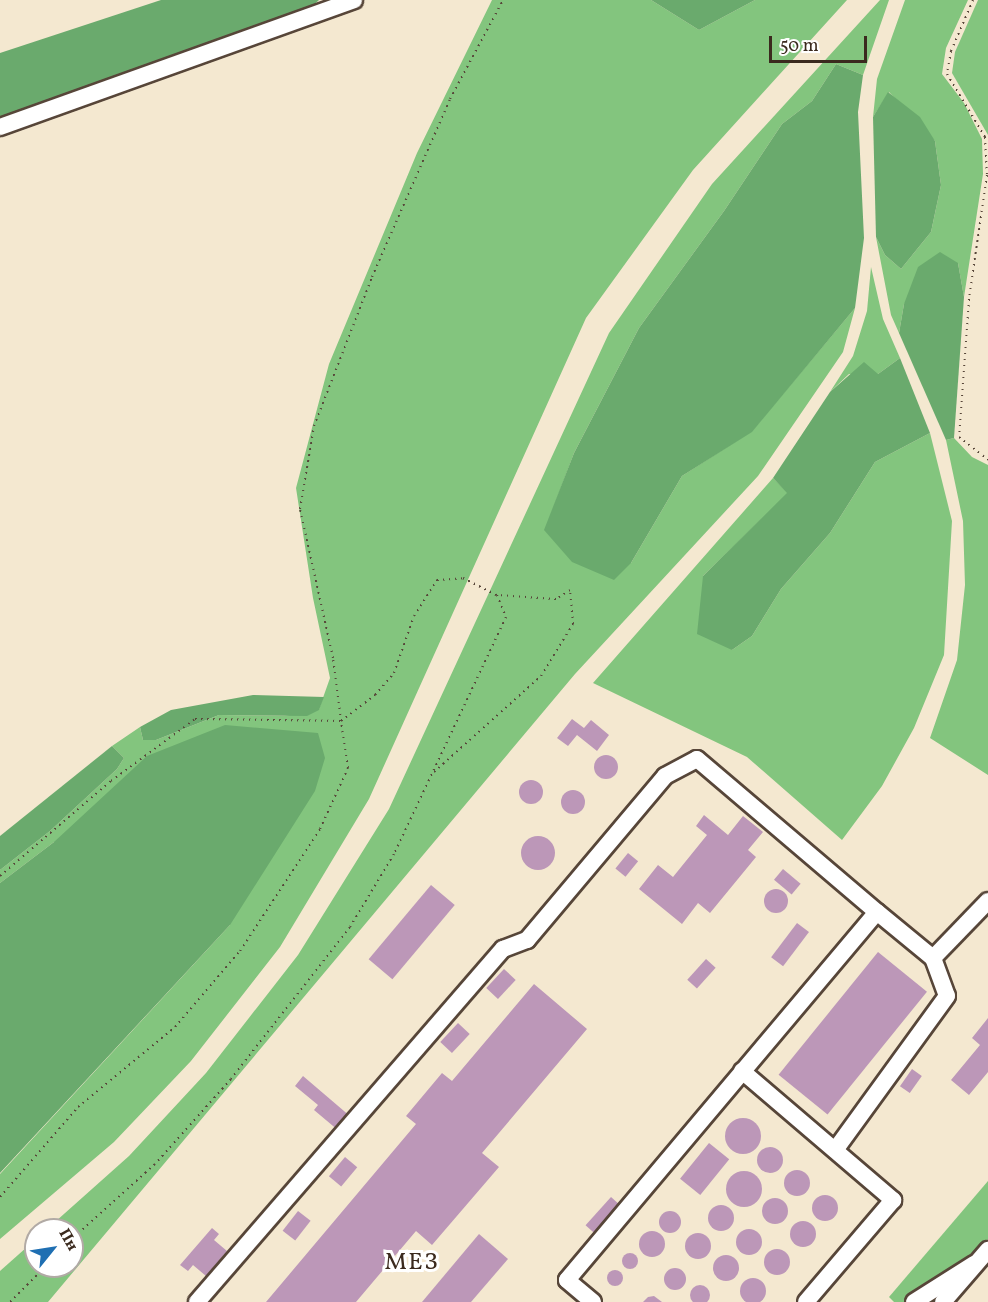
<!DOCTYPE html>
<html>
<head>
<meta charset="utf-8">
<style>
	body { margin:0 }
	#map { position:relative; width:988px; height:1302px; overflow:hidden; background:#f4e8d0; font-family:Vollkorn,serif }
	div>[style] { position:absolute }
	[style*='--x'] { left:calc(var(--x)*1px); top:calc(var(--y)*1px); width:calc(var(--w)*1px); rotate:calc(var(--a)*1deg) }
	.green>* { inset:0; background:#83c57e }
	.forest>* { inset:0; background:#6aaa6d }
	.building>* { inset:0; background:#bc97b8; transform-origin:0 0 }
	.round { border-radius:50% }
	.path>* { height:2px; margin-top:-1px; transform-origin:0; background:repeating-linear-gradient(90deg,#574639 0 1.5px,transparent 0 6px) }
	.roads { filter:drop-shadow(2px 0 #574639) drop-shadow(-2px 0 #574639) drop-shadow(0 2px #574639) drop-shadow(0 -2px #574639) }
	.minor>* { height:16px; margin:-8px; padding:0 8px; transform-origin:8px; border-radius:8px; background:#fff }
	span { translate:-50% -50%; white-space:nowrap; text-align:center; line-height:1.15; -webkit-text-stroke:6px #fff; paint-order:stroke }
	.quarter-label { font-size:24px; color:#3b2a1e; letter-spacing:1.5px }
	.north { position:absolute; left:24px; top:1218px; width:60px; height:60px; box-sizing:border-box; background:#fff; border:2px solid #b1aaa5; border-radius:50%; rotate:60deg; font-size:16px; font-weight:700; line-height:24px; text-align:center; color:#3b2a1e }
	.north::after { content:''; display:block; margin:auto; width:21px; height:27px; background:#1f6fb2; clip-path:polygon(50% 0,100% 100%,50% 72%,0 100%) }
	.scale { position:absolute; left:769px; top:36px; width:98px; height:27px; box-sizing:border-box; border:3px solid #3b2a1e; border-top:0; padding-left:8px; font-size:18px; line-height:21px; white-space:nowrap; color:#3b2a1e; -webkit-text-stroke:4px #fff; paint-order:stroke }
</style>
</head>
<body>
<div id="map">
	<div class="green">
		<i style="clip-path:polygon(492px 0,651px 0,699px 30px,755px 0,847px 0,693px 170px,586px 318px,369px 799px,280px 947px,191px 1061px,114px 1142px,0 1239px,0 1174px,230px 925px,54px 842px,0 883px,0 870px,50px 831px,117px 769px,124px 758px,112px 746px,140px 727px,143px 740px,156px 740px,219px 715px,285px 716px,319px 709px,330px 678px,313px 598px,296px 488px,329px 364px,417px 153px)"></i>
		<i style="clip-path:polygon(880px 0,889px 0,863px 75px,836px 64px,812px 101px,782px 124px,724px 211px,639px 328px,574px 453px,545px 530px,631px 563px,682px 476px,752px 431px,855px 308px,843px 352px,758px 476px,575px 674px,48px 1302px,0 1302px,0 1271px,36px 1239px,36px 1266px,72px 1266px,72px 1230px,46px 1230px,129px 1156px,206px 1073px,298px 955px,389px 809px,609px 333px,712px 184px)"></i>
		<i style="clip-path:polygon(905px 0,968px 0,946px 48px,942px 74px,964px 103px,982px 139px,983px 174px,964px 297px,958px 263px,904px 304px,899px 333px,891px 315px,876px 237px,885px 255px,901px 269px,931px 232px,941px 185px,935px 141px,889px 92px,873px 117px,877px 79px)"></i>
		<i style="clip-path:polygon(978px 0,988px 0,988px 135px,952px 73px,955px 52px)"></i>
		<i style="clip-path:polygon(871px 267px,883px 319px,900px 358px,878px 374px,849px 374px,830px 392px,853px 356px,867px 311px)"></i>
		<i style="clip-path:polygon(930px 433px,952px 521px,944px 655px,914px 728px,882px 786px,842px 840px,747px 757px,593px 683px,773px 478px,788px 493px,703px 576px,732px 650px,752px 636px,781px 589px,830px 533px,875px 462px)"></i>
		<i style="clip-path:polygon(954px 438px,972px 457px,988px 465px,988px 775px,930px 738px,957px 660px,965px 585px,963px 521px,946px 440px)"></i>
		<i style="clip-path:polygon(988px 1181px,988px 1239px,971px 1258px,904px 1302px,894px 1302px,889px 1297px)"></i>
	</div>
	<div class="forest">
		<i style="clip-path:polygon(161px 0,319px 0,300px 18px,0 122px,0 53px)"></i>
		<i style="clip-path:polygon(651px 0,755px 0,699px 30px)"></i>
		<i style="clip-path:polygon(836px 64px,863px 75px,858px 112px,864px 238px,855px 308px,752px 432px,682px 476px,631px 563px,614px 580px,572px 562px,544px 530px,574px 453px,639px 328px,724px 211px,782px 124px,812px 101px)"></i>
		<i style="clip-path:polygon(888px 92px,920px 117px,935px 141px,941px 185px,931px 232px,901px 269px,885px 255px,876px 237px,873px 117px)"></i>
		<i style="clip-path:polygon(940px 252px,958px 263px,964px 297px,954px 438px,946px 440px,899px 333px,904px 304px,918px 267px)"></i>
		<i style="clip-path:polygon(900px 358px,930px 433px,875px 462px,830px 533px,781px 589px,752px 636px,732px 650px,697px 634px,703px 576px,787px 493px,773px 478px,830px 392px,864px 362px,878px 374px)"></i>
		<i style="clip-path:polygon(253px 695px,324px 697px,319px 710px,307px 716px,219px 715px,156px 740px,143px 740px,140px 727px,171px 710px)"></i>
		<i style="clip-path:polygon(225px 725px,318px 733px,325px 758px,315px 791px,230px 925px,0 1173px,0 883px,54px 842px,147px 756px)"></i>
		<i style="clip-path:polygon(112px 746px,124px 758px,117px 769px,50px 831px,0 870px,0 836px)"></i>
	</div>
	<div class="building">
		<i style="clip-path:polygon(572px 719px,584px 728px,591px 720px,609px 735px,597px 751px,577px 735px,568px 746px,557px 738px)"></i>
		<i class="round" style="left:594px;top:755px;width:24px;height:24px"></i>
		<i class="round" style="left:519px;top:780px;width:24px;height:24px"></i>
		<i class="round" style="left:561px;top:790px;width:24px;height:24px"></i>
		<i style="clip-path:polygon(704px 815px,728px 835px,743px 816px,763px 832px,748px 850px,756px 857px,710px 913px,698px 903px,682px 924px,639px 889px,658px 865px,673px 877px,707px 835px,696px 826px)"></i>
		<i class="round" style="left:521px;top:836px;width:34px;height:34px"></i>
		<i style="left:628px;top:853px;width:13px;height:20px;rotate:39deg"></i>
		<i style="left:783px;top:869px;width:23px;height:14px;rotate:40deg"></i>
		<i style="left:431px;top:885px;width:31px;height:97px;rotate:40deg"></i>
		<i class="round" style="left:764px;top:889px;width:24px;height:24px"></i>
		<i style="left:797px;top:923px;width:15px;height:43px;rotate:37deg"></i>
		<i style="left:878px;top:952px;width:63px;height:158px;rotate:39deg"></i>
		<i style="left:706px;top:959px;width:13px;height:28px;rotate:42deg"></i>
		<i style="left:504px;top:969px;width:16px;height:26px;rotate:43deg"></i>
		<i style="clip-path:polygon(534px 984px,587px 1029px,482px 1153px,499px 1167px,432px 1245px,416px 1231px,356px 1302px,266px 1302px,416px 1124px,406px 1116px,442px 1073px,452px 1081px)"></i>
		<i style="clip-path:polygon(988px 1018px,988px 1072px,969px 1095px,951px 1080px,980px 1045px,972px 1038px)"></i>
		<i style="left:458px;top:1023px;width:16px;height:26px;rotate:43deg"></i>
		<i style="left:912px;top:1069px;width:12px;height:21px;rotate:35deg"></i>
		<i style="clip-path:polygon(303px 1076px,351px 1117px,339px 1131px,314px 1110px,318px 1105px,295px 1086px)"></i>
		<i class="round" style="left:725px;top:1118px;width:36px;height:36px"></i>
		<i style="left:709px;top:1143px;width:26px;height:46px;rotate:39deg"></i>
		<i class="round" style="left:757px;top:1147px;width:26px;height:26px"></i>
		<i style="left:345px;top:1157px;width:16px;height:25px;rotate:40deg"></i>
		<i class="round" style="left:784px;top:1170px;width:26px;height:26px"></i>
		<i class="round" style="left:726px;top:1171px;width:36px;height:36px"></i>
		<i class="round" style="left:812px;top:1195px;width:26px;height:26px"></i>
		<i style="left:611px;top:1197px;width:12px;height:38px;rotate:42deg"></i>
		<i class="round" style="left:762px;top:1198px;width:26px;height:26px"></i>
		<i class="round" style="left:708px;top:1205px;width:26px;height:26px"></i>
		<i class="round" style="left:659px;top:1211px;width:22px;height:22px"></i>
		<i style="left:298px;top:1211px;width:16px;height:25px;rotate:38deg"></i>
		<i class="round" style="left:790px;top:1221px;width:26px;height:26px"></i>
		<i style="clip-path:polygon(212px 1228px,219px 1234px,214px 1240px,227px 1251px,206px 1276px,193px 1265px,188px 1271px,180px 1265px)"></i>
		<i class="round" style="left:736px;top:1229px;width:26px;height:26px"></i>
		<i class="round" style="left:639px;top:1231px;width:26px;height:26px"></i>
		<i class="round" style="left:685px;top:1233px;width:26px;height:26px"></i>
		<i style="clip-path:polygon(479px 1234px,508px 1259px,471px 1302px,422px 1302px)"></i>
		<i class="round" style="left:764px;top:1249px;width:26px;height:26px"></i>
		<i class="round" style="left:622px;top:1253px;width:16px;height:16px"></i>
		<i class="round" style="left:713px;top:1255px;width:26px;height:26px"></i>
		<i class="round" style="left:664px;top:1268px;width:22px;height:22px"></i>
		<i class="round" style="left:607px;top:1270px;width:16px;height:16px"></i>
		<i class="round" style="left:740px;top:1278px;width:26px;height:26px"></i>
		<i class="round" style="left:690px;top:1285px;width:20px;height:20px"></i>
		<i style="clip-path:polygon(654px 1296px,662px 1302px,643px 1302px,648px 1297px)"></i>
	</div>
	<div class="path">
		<i style="--x:973;--y:0;--w:56;--a:113.3"></i>
		<i style="--x:951;--y:51;--w:23;--a:100"></i>
		<i style="--x:947;--y:74;--w:74;--a:58.9"></i>
		<i style="--x:985;--y:137;--w:38;--a:87"></i>
		<i style="--x:987;--y:175;--w:125;--a:98.3"></i>
		<i style="--x:969;--y:299;--w:138;--a:94.1"></i>
		<i style="--x:959;--y:437;--w:37;--a:38"></i>
		<i style="--x:434;--y:772;--w:144;--a:-41.9"></i>
		<i style="--x:541;--y:676;--w:61;--a:-58.4"></i>
		<i style="--x:573;--y:624;--w:34;--a:-95"></i>
		<i style="--x:570;--y:590;--w:17;--a:147"></i>
		<i style="--x:556;--y:599;--w:59;--a:-176.1"></i>
		<i style="--x:0;--y:876;--w:146;--a:-40.6"></i>
		<i style="--x:111;--y:781;--w:104;--a:-36.4"></i>
		<i style="--x:195;--y:719;--w:146;--a:0.8"></i>
		<i style="--x:341;--y:721;--w:64;--a:-97.2"></i>
		<i style="--x:333;--y:658;--w:153;--a:-102.5"></i>
		<i style="--x:300;--y:509;--w:84;--a:-80.4"></i>
		<i style="--x:314;--y:426;--w:160;--a:-68.7"></i>
		<i style="--x:372;--y:277;--w:194;--a:-66.3"></i>
		<i style="--x:450;--y:99;--w:112;--a:-61.8"></i>
		<i style="--x:0;--y:1197;--w:119;--a:-49.1"></i>
		<i style="--x:78;--y:1107;--w:126;--a:-39.5"></i>
		<i style="--x:175;--y:1027;--w:100;--a:-49.5"></i>
		<i style="--x:240;--y:951;--w:146;--a:-56.7"></i>
		<i style="--x:320;--y:829;--w:67;--a:-65.3"></i>
		<i style="--x:348;--y:768;--w:48;--a:-98.5"></i>
		<i style="--x:341;--y:721;--w:43;--a:-37.4"></i>
		<i style="--x:375;--y:695;--w:29;--a:-49"></i>
		<i style="--x:394;--y:673;--w:60;--a:-70.7"></i>
		<i style="--x:414;--y:616;--w:43;--a:-57.4"></i>
		<i style="--x:437;--y:580;--w:26;--a:-4"></i>
		<i style="--x:463;--y:578;--w:38;--a:27"></i>
		<i style="--x:497;--y:595;--w:24;--a:68"></i>
		<i style="--x:506;--y:617;--w:262;--a:115.3"></i>
		<i style="--x:394;--y:854;--w:85;--a:121.1"></i>
		<i style="--x:350;--y:927;--w:193;--a:128.1"></i>
		<i style="--x:231;--y:1079;--w:114;--a:131.8"></i>
		<i style="--x:155;--y:1164;--w:112;--a:137.9"></i>
		<i style="--x:10;--y:1302;--w:51;--a:-45"></i>
	</div>
	<div class="roads">
		<div class="minor">
			<i style="--x:0;--y:127;--w:376;--a:-19.7"></i>
			<i style="--x:933;--y:958;--w:79;--a:-46"></i>
			<i style="--x:742;--y:1071;--w:199;--a:40.5"></i>
			<i style="--x:893;--y:1200;--w:134;--a:130.5"></i>
			<i style="--x:197;--y:1302;--w:467;--a:-49.1"></i>
			<i style="--x:503;--y:949;--w:26;--a:-21"></i>
			<i style="--x:527;--y:940;--w:214;--a:-49.9"></i>
			<i style="--x:665;--y:776;--w:36;--a:-28"></i>
			<i style="--x:697;--y:759;--w:236;--a:40.4"></i>
			<i style="--x:593;--y:1302;--w:34;--a:-140"></i>
			<i style="--x:567;--y:1280;--w:481;--a:-49.9"></i>
			<i style="--x:877;--y:912;--w:72;--a:39.4"></i>
			<i style="--x:933;--y:958;--w:40;--a:69.8"></i>
			<i style="--x:947;--y:996;--w:190;--a:126"></i>
			<i style="--x:914;--y:1302;--w:71;--a:-32.3"></i>
			<i style="--x:943;--y:1302;--w:69;--a:-49.1"></i>
		</div>
	</div>
	<div class="quarter-label">
		<span style="left:412px;top:1264px">МЕЗ</span>
	</div>
	<div class="north">Пн</div>
	<div class="scale">50 m</div>
</div>
</body>
</html>
